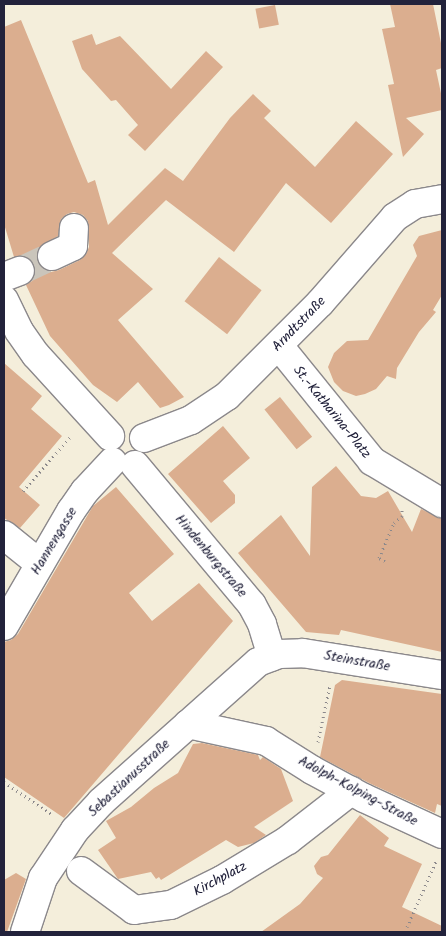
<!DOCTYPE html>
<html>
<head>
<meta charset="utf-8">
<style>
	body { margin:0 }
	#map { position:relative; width:446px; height:936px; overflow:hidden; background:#f4eedb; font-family:Kalam,sans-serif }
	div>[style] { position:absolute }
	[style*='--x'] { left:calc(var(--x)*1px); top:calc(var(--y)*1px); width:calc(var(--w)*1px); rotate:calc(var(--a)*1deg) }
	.building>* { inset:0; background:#dbae8f; transform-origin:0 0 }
	.minor-tunnel>* { height:28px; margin-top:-14px; transform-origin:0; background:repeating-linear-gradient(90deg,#cac5bb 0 28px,transparent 0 42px) }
	.path>* { height:3px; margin-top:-1.5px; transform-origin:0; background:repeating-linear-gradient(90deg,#8b888b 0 1px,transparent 0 5px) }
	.roads { filter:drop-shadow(1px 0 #8b888b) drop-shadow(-1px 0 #8b888b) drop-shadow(0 1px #8b888b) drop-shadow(0 -1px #8b888b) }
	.minor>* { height:28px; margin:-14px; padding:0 14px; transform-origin:14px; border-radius:14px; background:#fff }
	span { translate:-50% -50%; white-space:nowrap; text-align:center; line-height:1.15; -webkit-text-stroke:5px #fff; paint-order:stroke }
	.street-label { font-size:14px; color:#22223b }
	.frame { position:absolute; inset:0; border:5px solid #22223b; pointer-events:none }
</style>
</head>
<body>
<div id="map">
	<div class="building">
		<i style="clip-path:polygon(390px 4px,433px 4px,442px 48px,442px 68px,436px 70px,442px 98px,442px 110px,406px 118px,424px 134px,403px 157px,388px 85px,394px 84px,382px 29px,395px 27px)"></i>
		<i style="left:275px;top:5px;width:20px;height:20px;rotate:79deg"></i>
		<i style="clip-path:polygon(evenodd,21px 20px,88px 183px,95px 180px,108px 225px,165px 168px,183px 181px,230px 118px,253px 94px,271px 111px,264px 118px,315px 167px,356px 121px,393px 154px,331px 223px,286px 183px,234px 252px,166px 200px,112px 253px,153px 289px,118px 320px,184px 397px,169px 405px,160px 408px,138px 382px,117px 402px,93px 385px,50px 336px,26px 285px,32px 281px,35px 274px,34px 265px,30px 259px,23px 256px,14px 257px,4px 224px,4px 27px,21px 20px,74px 212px,83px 215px,88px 221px,89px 247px,86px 254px,80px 260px,59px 270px,51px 272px,44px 269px,38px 262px,37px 254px,39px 248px,58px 236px,61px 219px,67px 214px,74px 212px)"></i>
		<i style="clip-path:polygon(92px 34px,96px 45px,120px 36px,171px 89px,206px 51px,223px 67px,145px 151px,128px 135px,138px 125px,116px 100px,111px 101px,82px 69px,72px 41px)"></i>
		<i style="clip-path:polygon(442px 230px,442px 295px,433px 310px,436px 312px,419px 332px,397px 368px,396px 379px,387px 376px,376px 389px,365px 394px,356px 396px,343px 391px,334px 382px,328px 367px,334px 353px,347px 341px,368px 340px,417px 256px,413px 245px,419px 236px)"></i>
		<i style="left:219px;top:257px;width:54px;height:56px;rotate:38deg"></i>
		<i style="clip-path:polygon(4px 363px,42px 396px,31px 409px,62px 436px,19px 487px,40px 505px,20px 528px,4px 518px)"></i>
		<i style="left:280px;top:397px;width:51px;height:20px;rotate:51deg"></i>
		<i style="clip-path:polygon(223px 426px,250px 458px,223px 481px,235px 495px,235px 503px,211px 523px,168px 474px)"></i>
		<i style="clip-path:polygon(336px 466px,361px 496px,376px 498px,388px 491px,412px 532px,421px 509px,442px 519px,442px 652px,341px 630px,339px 635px,306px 632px,238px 553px,281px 515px,310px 556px,312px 487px)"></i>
		<i style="clip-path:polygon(116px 487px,174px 554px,129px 593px,152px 621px,199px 583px,233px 621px,64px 818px,4px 777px,4px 642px,11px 640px,18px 634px,93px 506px)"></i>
		<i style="clip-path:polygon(342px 680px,442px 694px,442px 806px,437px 804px,435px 813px,371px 784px,320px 757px,335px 685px)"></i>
		<i style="clip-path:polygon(202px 743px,258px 755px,260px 760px,263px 757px,281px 769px,293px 801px,254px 827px,266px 835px,254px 843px,238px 847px,226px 840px,161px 880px,159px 877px,156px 879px,151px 872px,118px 879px,98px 850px,116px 838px,106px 821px,131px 807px,154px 788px,178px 773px,193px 744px)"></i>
		<i style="clip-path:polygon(360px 815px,389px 838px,384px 846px,422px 864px,402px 907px,442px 926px,442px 932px,261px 932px,300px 904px,323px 878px,317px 874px,314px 866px,321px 857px,328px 855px)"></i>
		<i style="clip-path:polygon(16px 873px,26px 879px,7px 932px,4px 932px,4px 880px)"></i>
	</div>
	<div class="minor-tunnel">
		<i style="--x:20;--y:271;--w:35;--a:-25"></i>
	</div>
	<div class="path">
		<i style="--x:23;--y:491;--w:74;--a:-48.8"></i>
		<i style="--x:385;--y:561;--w:7;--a:-153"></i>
		<i style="--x:379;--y:558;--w:38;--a:-67"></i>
		<i style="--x:394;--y:523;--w:11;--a:-41"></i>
		<i style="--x:402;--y:516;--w:6;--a:-90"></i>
		<i style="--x:318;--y:742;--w:58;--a:-78.1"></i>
		<i style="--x:4;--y:782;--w:59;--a:34"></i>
		<i style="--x:407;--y:927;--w:74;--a:-66.2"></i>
	</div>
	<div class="roads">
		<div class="minor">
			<i style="--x:52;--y:256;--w:23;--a:-25"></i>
			<i style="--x:73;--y:246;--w:18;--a:-87"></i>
			<i style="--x:4;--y:277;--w:17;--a:-21"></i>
			<i style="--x:4;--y:300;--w:34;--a:64"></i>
			<i style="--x:19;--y:331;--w:29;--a:55"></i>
			<i style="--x:36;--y:355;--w:110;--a:47.6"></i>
			<i style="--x:279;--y:346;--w:148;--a:51"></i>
			<i style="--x:372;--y:461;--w:82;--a:31"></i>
			<i style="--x:144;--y:438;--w:50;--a:-21"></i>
			<i style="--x:191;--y:420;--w:43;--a:-33.7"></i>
			<i style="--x:227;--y:396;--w:132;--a:-45"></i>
			<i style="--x:320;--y:303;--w:114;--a:-48.9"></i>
			<i style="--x:395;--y:217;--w:24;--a:-33"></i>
			<i style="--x:415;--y:204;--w:27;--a:-10"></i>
			<i style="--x:135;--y:465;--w:182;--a:50.1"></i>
			<i style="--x:252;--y:605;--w:21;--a:62"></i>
			<i style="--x:262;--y:624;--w:34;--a:73"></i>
			<i style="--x:4;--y:535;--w:46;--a:38.9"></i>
			<i style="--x:4;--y:626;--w:133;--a:-59.8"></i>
			<i style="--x:71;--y:511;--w:24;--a:-55"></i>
			<i style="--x:85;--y:491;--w:40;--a:-47"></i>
			<i style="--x:188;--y:724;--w:80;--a:12.3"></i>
			<i style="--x:266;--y:741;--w:54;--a:32.2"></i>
			<i style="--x:312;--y:770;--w:59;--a:28.3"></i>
			<i style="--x:364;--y:798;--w:86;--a:24.8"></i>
			<i style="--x:81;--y:871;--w:66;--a:36.3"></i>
			<i style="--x:134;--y:910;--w:37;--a:-8"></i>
			<i style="--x:171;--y:905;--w:57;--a:-26.1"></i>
			<i style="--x:222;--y:880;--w:77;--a:-31.2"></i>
			<i style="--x:288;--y:840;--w:80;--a:-37.9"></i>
			<i style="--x:25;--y:932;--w:57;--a:-71.6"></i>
			<i style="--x:43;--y:878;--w:58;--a:-56.3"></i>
			<i style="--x:75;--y:830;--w:38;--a:-47"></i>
			<i style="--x:101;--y:802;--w:210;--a:-41.7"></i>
			<i style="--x:258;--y:662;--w:22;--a:-21"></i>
			<i style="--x:279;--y:654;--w:24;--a:-2"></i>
			<i style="--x:303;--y:653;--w:141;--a:9"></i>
		</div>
	</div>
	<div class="street-label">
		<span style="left:299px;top:324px;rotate:-46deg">Arndtstraße</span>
		<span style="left:332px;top:412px;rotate:51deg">St.-Katharina-Platz</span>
		<span style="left:54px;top:541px;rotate:-59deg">Hannengasse</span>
		<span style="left:211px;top:556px;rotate:50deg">Hindenburgstraße</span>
		<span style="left:357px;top:661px;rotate:10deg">Steinstraße</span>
		<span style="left:129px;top:778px;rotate:-43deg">Sebastianusstraße</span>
		<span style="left:358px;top:791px;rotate:28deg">Adolph-Kolping-Straße</span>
		<span style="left:220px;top:879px;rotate:-28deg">Kirchplatz</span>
	</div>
	<div class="frame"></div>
</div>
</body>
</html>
